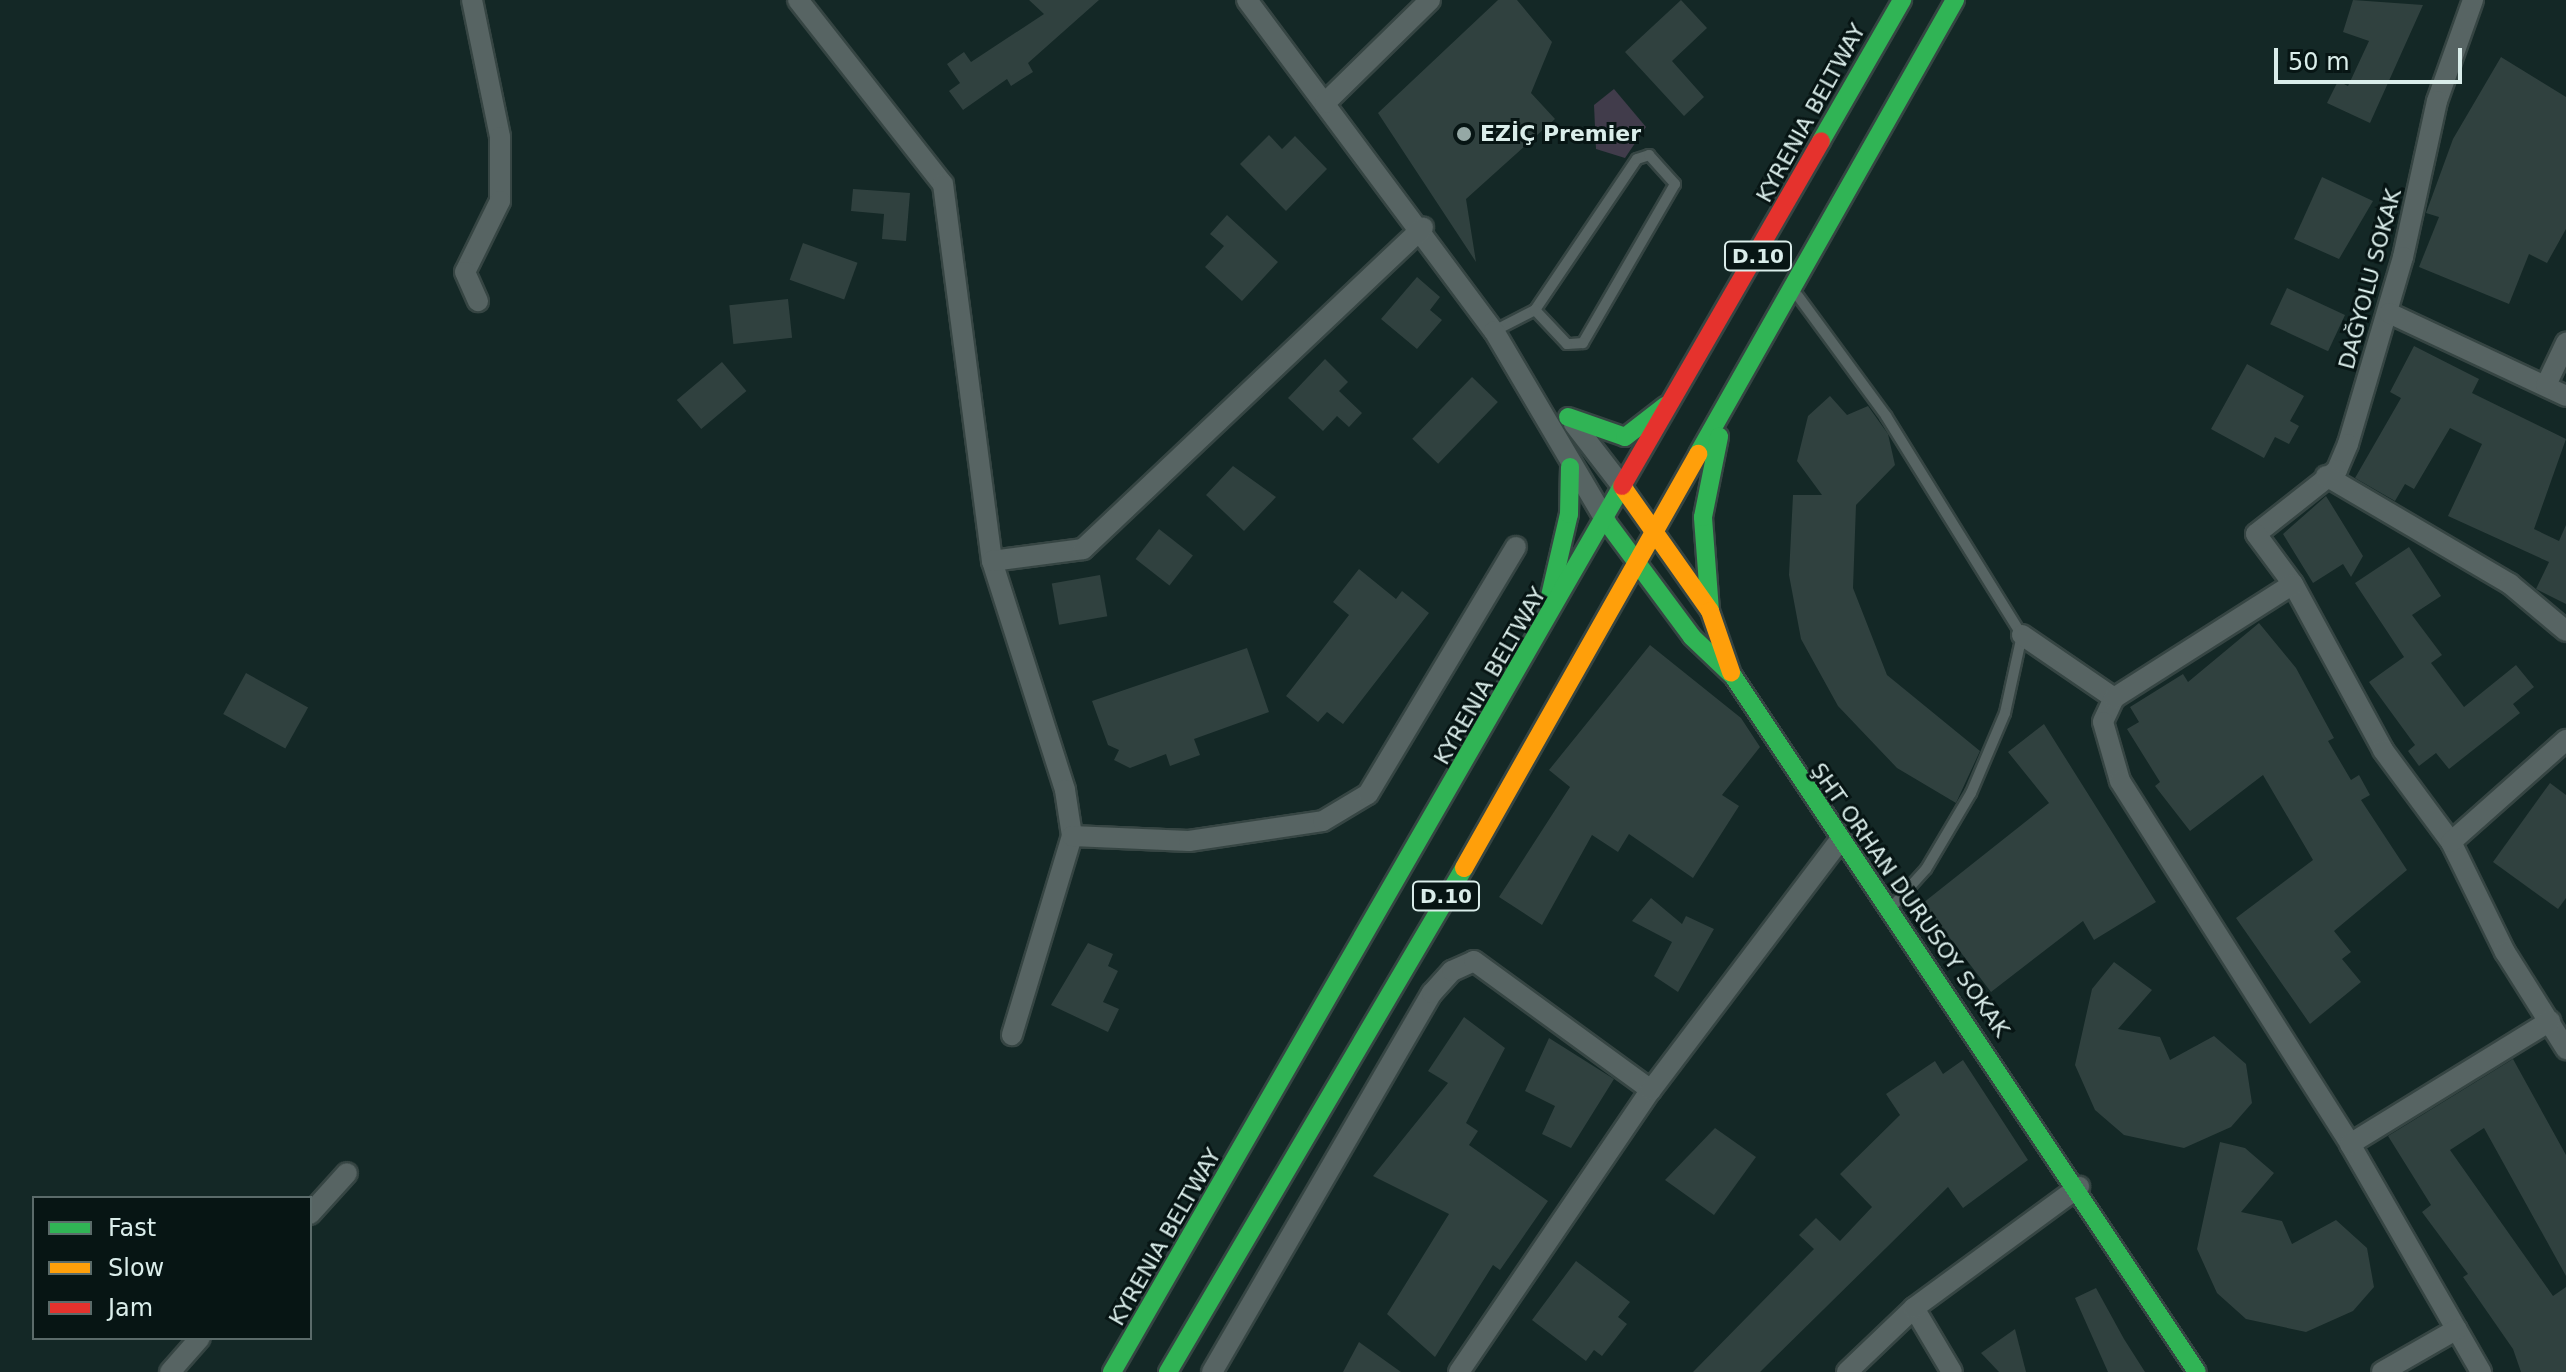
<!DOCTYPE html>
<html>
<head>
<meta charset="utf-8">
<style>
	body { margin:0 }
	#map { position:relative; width:2566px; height:1372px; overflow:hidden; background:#142826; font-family:"DejaVu Sans",sans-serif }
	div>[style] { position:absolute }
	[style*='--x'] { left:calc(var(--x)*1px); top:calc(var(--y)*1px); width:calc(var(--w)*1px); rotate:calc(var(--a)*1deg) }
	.green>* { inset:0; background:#413c4b }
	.building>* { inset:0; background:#30413f; transform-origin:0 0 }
	.roads { filter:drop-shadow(2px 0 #364543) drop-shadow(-2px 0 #364543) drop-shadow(0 2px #364543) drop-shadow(0 -2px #364543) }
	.lane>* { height:10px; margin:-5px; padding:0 5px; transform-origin:5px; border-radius:5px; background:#576463 }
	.street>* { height:20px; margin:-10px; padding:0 10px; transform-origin:10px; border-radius:10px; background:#576463 }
	.fast>* { height:18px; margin:-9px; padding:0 9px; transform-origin:9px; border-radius:9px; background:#30b455 }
	.slow>* { height:18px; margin:-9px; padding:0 9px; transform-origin:9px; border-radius:9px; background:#ff9f0a }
	.jam>* { height:18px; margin:-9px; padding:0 9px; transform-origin:9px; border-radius:9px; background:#e5322d }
	.dots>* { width:22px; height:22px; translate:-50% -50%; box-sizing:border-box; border:4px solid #071514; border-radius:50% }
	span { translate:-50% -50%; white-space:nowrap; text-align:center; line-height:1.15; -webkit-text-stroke:6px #071514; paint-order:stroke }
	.shield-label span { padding:2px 6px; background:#071514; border:2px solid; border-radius:6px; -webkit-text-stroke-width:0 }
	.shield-label { font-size:20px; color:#daedea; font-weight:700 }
	.street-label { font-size:22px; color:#daedea }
	.poi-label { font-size:22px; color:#daedea; font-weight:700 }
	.left { translate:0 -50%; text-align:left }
	.legend { position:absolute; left:32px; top:1196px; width:280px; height:144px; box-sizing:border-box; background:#071514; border:2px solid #5b6b6a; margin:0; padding:10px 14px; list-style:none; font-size:24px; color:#daedea }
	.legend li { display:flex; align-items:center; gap:16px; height:40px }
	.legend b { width:40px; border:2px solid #5b6b6a }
	.scale { position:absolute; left:2274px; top:48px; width:188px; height:36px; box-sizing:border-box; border:4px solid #daedea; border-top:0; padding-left:10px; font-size:24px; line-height:28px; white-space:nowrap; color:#daedea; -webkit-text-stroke:6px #071514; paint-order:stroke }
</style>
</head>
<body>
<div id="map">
	<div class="green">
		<i style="clip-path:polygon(1614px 89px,1646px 127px,1625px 158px,1596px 149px,1594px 105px)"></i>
	</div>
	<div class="building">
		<i style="clip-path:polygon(1029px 0,1099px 0,1028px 63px,1033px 72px,1011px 86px,1007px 79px,963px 110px,949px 91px,960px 83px,947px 64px,964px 52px,971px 62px,1044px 14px)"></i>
		<i style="clip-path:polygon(1498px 0,1517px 0,1552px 42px,1531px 93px,1555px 119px,1466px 199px,1476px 262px,1378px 113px)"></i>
		<i style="clip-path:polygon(1681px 0,1707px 28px,1672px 61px,1704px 97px,1684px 116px,1625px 52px)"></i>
		<i style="clip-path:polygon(2353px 0,2423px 5px,2370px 123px,2327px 103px,2338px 81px,2348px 86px,2369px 41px,2343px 32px)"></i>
		<i style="clip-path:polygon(2501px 57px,2566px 97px,2566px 229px,2547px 263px,2529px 254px,2509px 304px,2419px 267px,2439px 217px,2426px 213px,2453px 139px)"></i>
		<i style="clip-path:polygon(1269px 135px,1282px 149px,1295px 136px,1327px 169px,1286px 211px,1240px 164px)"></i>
		<i style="clip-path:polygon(2322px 177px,2373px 201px,2339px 259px,2294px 239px)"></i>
		<i style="clip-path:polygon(853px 189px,910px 193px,906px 241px,882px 239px,884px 214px,851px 211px)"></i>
		<i style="clip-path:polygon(1227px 215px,1278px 262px,1242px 301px,1205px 267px,1224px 246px,1210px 234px)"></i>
		<i style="left:803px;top:243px;width:58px;height:39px;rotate:20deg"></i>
		<i style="clip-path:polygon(1417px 277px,1440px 297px,1430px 310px,1442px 320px,1417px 349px,1381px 319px)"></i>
		<i style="left:2287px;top:288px;width:64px;height:40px;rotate:25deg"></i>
		<i style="left:788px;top:299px;width:39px;height:59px;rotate:84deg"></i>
		<i style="clip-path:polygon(2414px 346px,2479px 379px,2472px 393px,2566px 439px,2534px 529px,2559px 541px,2566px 525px,2566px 604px,2536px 589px,2549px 562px,2448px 516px,2482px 444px,2450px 428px,2414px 489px,2405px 484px,2395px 501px,2355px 478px,2401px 398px,2390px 392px)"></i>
		<i style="clip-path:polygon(1325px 359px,1348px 382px,1339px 391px,1362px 413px,1349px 427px,1337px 416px,1323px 431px,1288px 398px)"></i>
		<i style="left:722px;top:362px;width:38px;height:59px;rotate:50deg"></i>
		<i style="clip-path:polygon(2247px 364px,2304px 396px,2290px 421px,2299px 426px,2289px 444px,2275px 437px,2264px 458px,2211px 429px)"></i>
		<i style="left:1472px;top:377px;width:36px;height:86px;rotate:44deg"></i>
		<i style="clip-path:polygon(1830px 396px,1847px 415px,1868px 406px,1888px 434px,1895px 465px,1856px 505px,1853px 588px,1887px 675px,1980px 751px,1956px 803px,1897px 768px,1838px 706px,1801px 639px,1789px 575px,1793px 495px,1822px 495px,1797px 461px,1808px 416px)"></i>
		<i style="clip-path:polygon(1233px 466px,1276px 497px,1244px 531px,1206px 495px)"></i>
		<i style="clip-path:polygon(2326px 496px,2363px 556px,2351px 577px,2343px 564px,2313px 583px,2283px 534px)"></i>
		<i style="left:1159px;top:529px;width:43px;height:38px;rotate:38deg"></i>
		<i style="clip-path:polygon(2409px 547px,2441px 596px,2412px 615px,2442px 655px,2431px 663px,2464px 707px,2516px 665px,2534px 687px,2513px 704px,2520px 713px,2449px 769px,2436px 753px,2419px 766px,2408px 751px,2415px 745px,2369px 682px,2404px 657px,2355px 583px)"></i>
		<i style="clip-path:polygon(1359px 569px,1396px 599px,1402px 591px,1429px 613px,1343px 724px,1327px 712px,1318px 722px,1286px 696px,1349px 615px,1333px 602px)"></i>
		<i style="left:1100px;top:575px;width:42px;height:49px;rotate:80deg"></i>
		<i style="clip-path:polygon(2259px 623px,2296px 668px,2334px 738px,2328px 741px,2351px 780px,2359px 775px,2370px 795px,2361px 800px,2407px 870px,2334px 931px,2351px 952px,2342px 959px,2361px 982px,2310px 1024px,2236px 918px,2313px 860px,2263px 775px,2190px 831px,2155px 786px,2160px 782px,2127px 729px,2139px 722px,2130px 707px,2183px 674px,2188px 682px)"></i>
		<i style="clip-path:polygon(1650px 645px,1741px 718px,1760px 747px,1722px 795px,1739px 806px,1693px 878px,1629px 834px,1618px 852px,1592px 835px,1542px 925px,1499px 897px,1570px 787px,1549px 770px)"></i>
		<i style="clip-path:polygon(1247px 648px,1269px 712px,1194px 739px,1200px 755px,1170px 766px,1166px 754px,1130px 768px,1114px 760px,1119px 750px,1108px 745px,1092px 701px)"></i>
		<i style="left:246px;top:673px;width:71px;height:47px;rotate:29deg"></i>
		<i style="clip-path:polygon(2044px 724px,2156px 902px,2094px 940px,2083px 921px,1991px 992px,1923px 903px,2049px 803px,2008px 752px)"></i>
		<i style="clip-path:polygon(2550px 783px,2566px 795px,2566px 898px,2558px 909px,2493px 862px)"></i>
		<i style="clip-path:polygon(1651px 898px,1682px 924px,1686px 916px,1714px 929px,1678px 992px,1654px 976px,1672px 942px,1632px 921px)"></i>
		<i style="clip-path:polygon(1088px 943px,1113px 954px,1108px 966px,1118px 971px,1103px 1002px,1119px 1009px,1108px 1032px,1051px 1005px)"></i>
		<i style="clip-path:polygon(2114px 962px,2152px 990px,2118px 1029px,2160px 1037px,2170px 1060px,2214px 1036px,2246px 1064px,2252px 1103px,2231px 1127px,2184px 1148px,2124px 1135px,2095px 1110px,2075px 1065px,2092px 989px)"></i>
		<i style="clip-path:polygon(1464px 1017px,1505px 1048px,1466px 1123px,1478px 1131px,1469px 1145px,1548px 1201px,1500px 1270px,1493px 1265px,1435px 1357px,1387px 1314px,1449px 1214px,1373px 1176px,1448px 1083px,1428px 1071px)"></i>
		<i style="clip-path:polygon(1549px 1038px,1614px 1079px,1571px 1148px,1542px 1134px,1555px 1106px,1525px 1091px)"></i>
		<i style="clip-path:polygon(2513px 1059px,2566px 1155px,2566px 1276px,2484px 1128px,2450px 1150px,2553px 1296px,2566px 1287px,2566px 1372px,2521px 1372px,2513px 1349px,2463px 1277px,2468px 1274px,2422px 1212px,2431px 1205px,2388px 1136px)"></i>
		<i style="clip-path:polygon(1963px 1060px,2028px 1160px,1963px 1208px,1948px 1187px,1760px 1372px,1693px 1372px,1814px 1249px,1799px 1235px,1816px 1218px,1840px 1241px,1872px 1207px,1840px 1174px,1900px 1115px,1886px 1094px,1935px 1061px,1943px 1074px)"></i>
		<i style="clip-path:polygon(1715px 1128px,1756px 1157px,1714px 1215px,1665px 1180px)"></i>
		<i style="clip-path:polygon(2220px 1142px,2245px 1148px,2274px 1173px,2241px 1212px,2282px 1221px,2292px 1244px,2336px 1220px,2367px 1248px,2374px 1287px,2353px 1311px,2306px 1332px,2246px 1319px,2217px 1293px,2197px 1249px)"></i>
		<i style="clip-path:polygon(1576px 1261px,1630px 1302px,1618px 1317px,1627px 1324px,1602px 1356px,1594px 1350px,1586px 1361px,1532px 1320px)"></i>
		<i style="clip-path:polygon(2096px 1288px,2124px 1339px,2145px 1372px,2108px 1372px,2075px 1298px)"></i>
		<i style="clip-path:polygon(2015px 1329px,2026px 1372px,1999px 1372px,1981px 1353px)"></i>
		<i style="clip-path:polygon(1359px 1342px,1401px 1372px,1343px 1372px)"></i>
	</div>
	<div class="roads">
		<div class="lane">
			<i style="--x:1798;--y:296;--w:149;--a:53.7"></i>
			<i style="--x:1886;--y:416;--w:258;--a:58.2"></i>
			<i style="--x:2022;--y:635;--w:80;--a:102.3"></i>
			<i style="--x:2005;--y:713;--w:87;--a:113"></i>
			<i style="--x:1971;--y:793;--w:88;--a:120.6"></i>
			<i style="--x:1926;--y:869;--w:54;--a:132"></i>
			<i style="--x:1494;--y:331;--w:46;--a:-27.1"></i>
			<i style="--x:1535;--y:310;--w:182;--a:-56"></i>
			<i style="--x:1637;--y:159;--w:13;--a:-18"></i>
			<i style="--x:1649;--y:155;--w:39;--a:48"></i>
			<i style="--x:1675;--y:184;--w:184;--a:120.1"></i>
			<i style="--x:1583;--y:343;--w:16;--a:176"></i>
			<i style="--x:1567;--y:344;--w:47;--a:-133.3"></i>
		</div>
		<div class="street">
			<i style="--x:472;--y:0;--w:140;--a:78.4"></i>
			<i style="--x:500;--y:137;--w:64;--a:90"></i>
			<i style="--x:500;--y:201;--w:79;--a:116.2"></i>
			<i style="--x:465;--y:272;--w:32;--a:66"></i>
			<i style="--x:798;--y:0;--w:234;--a:51.8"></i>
			<i style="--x:943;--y:184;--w:380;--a:82.6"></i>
			<i style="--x:992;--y:561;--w:240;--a:72.3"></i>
			<i style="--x:1065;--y:790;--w:47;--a:81.3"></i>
			<i style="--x:1072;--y:836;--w:208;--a:106.8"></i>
			<i style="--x:1247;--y:0;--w:413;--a:53.3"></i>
			<i style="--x:1494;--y:331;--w:221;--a:59.5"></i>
			<i style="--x:2473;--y:0;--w:107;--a:109.6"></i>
			<i style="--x:2437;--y:101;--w:160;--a:102.3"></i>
			<i style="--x:2403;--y:257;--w:195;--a:106.4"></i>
			<i style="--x:2348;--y:444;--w:28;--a:113"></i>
			<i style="--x:2337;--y:470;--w:103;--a:141.7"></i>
			<i style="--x:2256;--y:534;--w:62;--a:53.5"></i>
			<i style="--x:2293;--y:584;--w:189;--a:61.5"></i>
			<i style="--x:2383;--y:750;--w:114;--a:53.5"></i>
			<i style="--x:2451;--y:842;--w:123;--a:63.9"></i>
			<i style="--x:2505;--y:952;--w:115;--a:57.8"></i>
			<i style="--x:1325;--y:103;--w:147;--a:-44.4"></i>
			<i style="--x:2389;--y:313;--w:195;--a:25.1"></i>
			<i style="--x:2546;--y:385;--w:47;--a:-64.5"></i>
			<i style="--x:1574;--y:424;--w:82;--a:52.4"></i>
			<i style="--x:2326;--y:476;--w:213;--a:30.4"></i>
			<i style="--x:2510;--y:584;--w:73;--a:40"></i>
			<i style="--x:992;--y:561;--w:92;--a:-7.5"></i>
			<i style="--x:1083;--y:549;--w:468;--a:-43.4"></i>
			<i style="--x:2022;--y:635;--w:112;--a:34.4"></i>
			<i style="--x:2114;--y:698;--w:26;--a:115"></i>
			<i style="--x:2103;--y:722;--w:61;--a:73.9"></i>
			<i style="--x:2120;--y:781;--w:430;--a:57.6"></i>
			<i style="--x:2350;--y:1144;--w:263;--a:60.1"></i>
			<i style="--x:2114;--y:698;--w:212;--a:-32.5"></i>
			<i style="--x:1072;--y:836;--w:117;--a:2.4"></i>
			<i style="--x:1189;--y:841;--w:135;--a:-8.5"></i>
			<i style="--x:1323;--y:821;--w:52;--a:-31"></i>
			<i style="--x:1368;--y:794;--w:288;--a:-59.1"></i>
			<i style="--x:2451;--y:842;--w:154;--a:-41.6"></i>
			<i style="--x:2350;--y:1144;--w:235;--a:-31.6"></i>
			<i style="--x:310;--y:1214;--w:55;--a:-47.9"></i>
			<i style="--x:1914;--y:1308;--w:74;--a:59.3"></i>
			<i style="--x:170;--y:1372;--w:45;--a:-48.6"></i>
			<i style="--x:1212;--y:1372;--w:438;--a:-59.9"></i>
			<i style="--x:1432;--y:993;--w:30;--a:-48"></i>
			<i style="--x:1452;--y:971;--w:24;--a:-24"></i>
			<i style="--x:1474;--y:961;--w:219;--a:36.1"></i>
			<i style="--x:1459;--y:1372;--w:341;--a:-55.8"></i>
			<i style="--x:1651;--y:1090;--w:313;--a:-52.9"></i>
			<i style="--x:1847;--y:1372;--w:93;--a:-43.7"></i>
			<i style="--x:1914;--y:1308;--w:205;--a:-36.3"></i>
			<i style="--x:2382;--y:1372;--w:86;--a:-29.8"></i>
		</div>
		<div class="fast">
			<i style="--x:1821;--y:141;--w:163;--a:-60.1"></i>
			<i style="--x:1568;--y:417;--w:60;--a:19.3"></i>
			<i style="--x:1625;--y:437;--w:51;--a:-37.8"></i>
			<i style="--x:1698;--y:454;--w:522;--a:-60.49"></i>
			<i style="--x:1606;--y:521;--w:144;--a:53.4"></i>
			<i style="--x:1692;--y:637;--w:57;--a:43.6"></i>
			<i style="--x:1733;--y:676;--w:836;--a:56.31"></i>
			<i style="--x:1550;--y:596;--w:84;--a:-77"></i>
			<i style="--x:1569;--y:514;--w:47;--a:-88.8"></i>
			<i style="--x:1710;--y:611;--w:94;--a:-94.3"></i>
			<i style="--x:1703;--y:517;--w:82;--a:-78.7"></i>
			<i style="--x:1112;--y:1372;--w:1022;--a:-60.07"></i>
			<i style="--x:1168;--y:1372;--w:584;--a:-59.57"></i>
		</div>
		<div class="slow">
			<i style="--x:1624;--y:489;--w:149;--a:54.8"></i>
			<i style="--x:1710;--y:611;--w:65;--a:71"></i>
			<i style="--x:1464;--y:868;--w:476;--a:-60.5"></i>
		</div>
		<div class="jam">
			<i style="--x:1622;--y:486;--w:398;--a:-60"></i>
		</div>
	</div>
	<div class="dots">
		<i style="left:1464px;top:134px;background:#95a8a5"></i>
	</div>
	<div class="shield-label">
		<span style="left:1758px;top:256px">D.10</span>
		<span style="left:1446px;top:896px">D.10</span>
	</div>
	<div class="street-label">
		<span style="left:1811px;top:113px;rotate:-61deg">KYRENIA BELTWAY</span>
		<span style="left:2370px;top:279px;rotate:-75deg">DAĞYOLU SOKAK</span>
		<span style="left:1490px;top:676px;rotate:-60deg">KYRENIA BELTWAY</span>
		<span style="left:1910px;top:900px;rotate:55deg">ŞHT ORHAN DURUSOY SOKAK</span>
		<span style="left:1165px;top:1237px;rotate:-60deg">KYRENIA BELTWAY</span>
	</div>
	<div class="poi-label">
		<span class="left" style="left:1480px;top:134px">EZİÇ Premier</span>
	</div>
	<ul class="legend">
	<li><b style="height:10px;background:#30b455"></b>Fast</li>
	<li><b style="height:10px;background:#ff9f0a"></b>Slow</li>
	<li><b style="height:10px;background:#e5322d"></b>Jam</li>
	</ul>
	<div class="scale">50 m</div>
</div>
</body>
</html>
